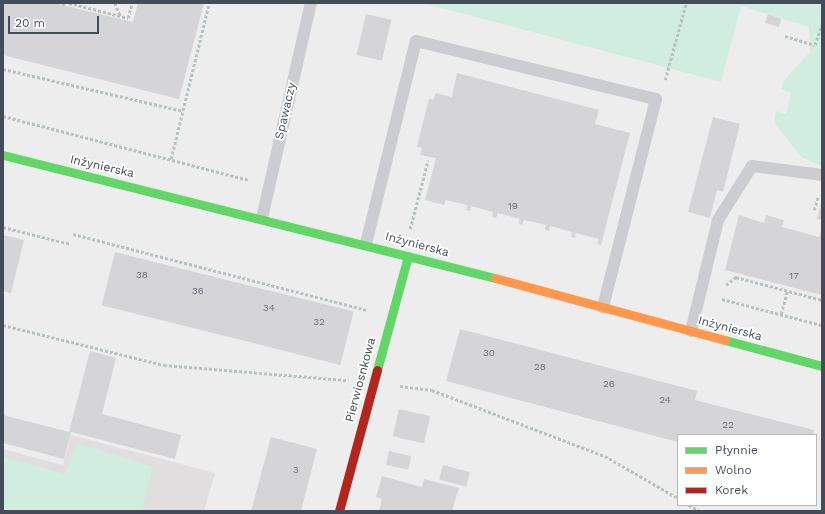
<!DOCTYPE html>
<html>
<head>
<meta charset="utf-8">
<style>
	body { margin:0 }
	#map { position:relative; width:825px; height:514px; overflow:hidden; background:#eeeded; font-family:"Work Sans",sans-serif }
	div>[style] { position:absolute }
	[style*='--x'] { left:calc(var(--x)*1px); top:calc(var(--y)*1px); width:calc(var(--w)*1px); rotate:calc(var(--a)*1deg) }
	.education>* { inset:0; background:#e0dedf }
	.green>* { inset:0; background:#d1ede0 }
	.building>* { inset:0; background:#d5d5d7; transform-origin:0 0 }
	.path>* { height:2.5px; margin-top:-1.25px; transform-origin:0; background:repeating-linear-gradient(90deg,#b7c2c1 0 3px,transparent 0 5px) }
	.lane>* { height:12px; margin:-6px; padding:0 6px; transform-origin:6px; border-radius:6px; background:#cbcdd0 }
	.fast>* { height:9px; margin:-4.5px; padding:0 4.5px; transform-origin:4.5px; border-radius:4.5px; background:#63d668 }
	.slow>* { height:9px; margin:-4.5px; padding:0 4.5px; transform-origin:4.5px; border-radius:4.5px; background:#ff974d }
	.jam>* { height:9px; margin:-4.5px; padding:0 4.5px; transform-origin:4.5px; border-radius:4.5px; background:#b3261e }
	span { translate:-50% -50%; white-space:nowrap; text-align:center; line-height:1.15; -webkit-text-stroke:3.5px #fff; paint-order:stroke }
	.number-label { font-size:10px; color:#6a707a }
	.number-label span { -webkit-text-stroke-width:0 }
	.street-label { font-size:12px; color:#454c59 }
	.frame { position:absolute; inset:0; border:4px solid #454c59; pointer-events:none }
	.legend { position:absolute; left:677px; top:434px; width:140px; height:72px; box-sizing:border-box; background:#fff; border:1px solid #b5b7bd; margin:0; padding:5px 7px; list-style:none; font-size:12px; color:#454c59 }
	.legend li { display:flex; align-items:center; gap:8px; height:20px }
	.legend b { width:20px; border:1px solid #b5b7bd }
	.scale { position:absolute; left:8px; top:16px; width:91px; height:18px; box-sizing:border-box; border:2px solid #454c59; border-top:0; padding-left:5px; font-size:12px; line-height:14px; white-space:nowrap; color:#454c59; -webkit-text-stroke:3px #fff; paint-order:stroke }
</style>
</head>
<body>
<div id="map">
	<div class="education">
		<i style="clip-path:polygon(71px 435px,215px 473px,204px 511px,3px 511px,3px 449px,63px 465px)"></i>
	</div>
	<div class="green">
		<i style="clip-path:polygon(423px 3px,822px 3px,822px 166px,801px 157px,774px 122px,776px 111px,786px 114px,791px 93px,781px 89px,784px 80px,810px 52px,809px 27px,741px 6px,721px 82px)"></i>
		<i style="clip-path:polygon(77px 443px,153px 467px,142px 511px,3px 511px,3px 457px,65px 474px)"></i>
	</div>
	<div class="building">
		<i style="clip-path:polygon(3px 3px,54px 3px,133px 22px,138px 3px,204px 3px,179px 99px,3px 55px)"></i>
		<i style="left:366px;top:14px;width:26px;height:42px;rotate:13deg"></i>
		<i style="clip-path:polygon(768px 14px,781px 19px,779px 27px,765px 23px)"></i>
		<i style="clip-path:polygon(457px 73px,599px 110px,595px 124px,630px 133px,601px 245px,597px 244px,599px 239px,576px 233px,575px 238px,571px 237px,572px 232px,550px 226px,549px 231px,545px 230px,546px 225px,524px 220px,522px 225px,518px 223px,520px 219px,498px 213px,496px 218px,492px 217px,493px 212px,471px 206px,470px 211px,466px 210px,467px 205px,446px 200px,444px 205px,425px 200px,436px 158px,420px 155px,422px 148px,417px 147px,423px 122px,429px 99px,433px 100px,436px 93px,452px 97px)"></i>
		<i style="clip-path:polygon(713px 117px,740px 124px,723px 192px,717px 190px,710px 218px,688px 212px)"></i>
		<i style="clip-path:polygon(821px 203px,822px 219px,819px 220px,817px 219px)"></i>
		<i style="clip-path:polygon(739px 215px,764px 223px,766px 215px,784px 220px,782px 227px,819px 237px,822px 227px,822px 295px,725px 270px)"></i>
		<i style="clip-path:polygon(3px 235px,24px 240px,11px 293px,3px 291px)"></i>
		<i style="left:115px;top:252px;width:246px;height:55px;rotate:14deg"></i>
		<i style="clip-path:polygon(460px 329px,697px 391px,695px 400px,814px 430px,813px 435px,678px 435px,678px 442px,446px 381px)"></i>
		<i style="clip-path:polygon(90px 351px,116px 358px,102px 414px,181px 435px,175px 459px,71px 432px,64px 459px,3px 443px,3px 415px,69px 432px)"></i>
		<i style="left:399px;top:409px;width:32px;height:28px;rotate:13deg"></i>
		<i style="clip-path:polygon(271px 437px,317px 449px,301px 511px,251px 511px)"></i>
		<i style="left:389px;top:451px;width:23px;height:14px;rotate:13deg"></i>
		<i style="left:443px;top:465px;width:28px;height:15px;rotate:15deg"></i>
		<i style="clip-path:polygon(382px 476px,422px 487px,424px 479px,459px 488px,452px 511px,379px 511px,382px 499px,376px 497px)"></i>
	</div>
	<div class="path">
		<i style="--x:69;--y:3;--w:61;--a:14.3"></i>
		<i style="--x:128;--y:18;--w:16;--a:-75"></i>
		<i style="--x:115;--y:3;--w:13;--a:67"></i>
		<i style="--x:63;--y:5;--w:2;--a:-63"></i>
		<i style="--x:785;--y:36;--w:31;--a:17"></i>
		<i style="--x:815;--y:45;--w:23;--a:-72"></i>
		<i style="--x:3;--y:69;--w:185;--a:13.1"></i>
		<i style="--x:665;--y:80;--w:80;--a:-74.7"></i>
		<i style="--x:3;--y:116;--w:253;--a:14.6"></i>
		<i style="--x:171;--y:159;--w:161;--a:-76.3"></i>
		<i style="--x:814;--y:210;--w:14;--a:-73"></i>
		<i style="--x:3;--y:227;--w:69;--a:14.2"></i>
		<i style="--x:410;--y:229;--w:71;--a:-75.4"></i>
		<i style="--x:73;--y:234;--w:303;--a:14.5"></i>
		<i style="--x:726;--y:285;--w:13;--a:-39"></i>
		<i style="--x:736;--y:277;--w:89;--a:15"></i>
		<i style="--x:722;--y:299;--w:103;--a:14.6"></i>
		<i style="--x:781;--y:314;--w:24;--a:-75"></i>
		<i style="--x:3;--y:325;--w:166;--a:14"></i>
		<i style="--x:164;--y:365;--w:185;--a:4.7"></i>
		<i style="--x:400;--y:386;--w:32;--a:7"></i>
		<i style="--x:432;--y:390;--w:185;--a:20.9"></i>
		<i style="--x:605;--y:456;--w:84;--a:29.9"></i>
		<i style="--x:689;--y:505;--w:13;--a:29"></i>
	</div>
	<div class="lane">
		<i style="--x:262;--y:218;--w:221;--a:-77.2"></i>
		<i style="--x:366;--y:244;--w:209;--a:-76.2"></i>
		<i style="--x:416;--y:41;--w:247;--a:13.6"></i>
		<i style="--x:656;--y:99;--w:215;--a:104.3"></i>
		<i style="--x:691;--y:331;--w:114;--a:-76.3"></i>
		<i style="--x:718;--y:220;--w:64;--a:-57.8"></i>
		<i style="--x:752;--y:166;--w:71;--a:7.3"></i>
	</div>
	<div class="fast">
		<i style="--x:3;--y:155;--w:507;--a:14.04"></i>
		<i style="--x:725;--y:340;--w:100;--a:15"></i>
		<i style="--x:377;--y:370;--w:118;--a:-74.8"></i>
	</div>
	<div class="slow">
		<i style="--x:495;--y:278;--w:238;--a:15.1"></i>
	</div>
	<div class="jam">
		<i style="--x:339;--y:511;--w:146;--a:-74.9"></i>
	</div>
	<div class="number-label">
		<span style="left:513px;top:206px">19</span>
		<span style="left:142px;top:275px">38</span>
		<span style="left:794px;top:276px">17</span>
		<span style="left:198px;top:291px">36</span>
		<span style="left:269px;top:308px">34</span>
		<span style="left:319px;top:322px">32</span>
		<span style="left:489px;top:353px">30</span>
		<span style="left:540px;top:367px">28</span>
		<span style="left:609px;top:384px">26</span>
		<span style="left:665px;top:400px">24</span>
		<span style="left:728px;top:425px">22</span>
		<span style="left:296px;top:470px">3</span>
	</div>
	<div class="street-label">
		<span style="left:286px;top:111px;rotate:-77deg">Spawaczy</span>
		<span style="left:102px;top:167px;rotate:13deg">Inżynierska</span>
		<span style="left:417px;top:245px;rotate:15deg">Inżynierska</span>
		<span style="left:730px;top:329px;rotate:15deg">Inżynierska</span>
		<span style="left:361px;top:380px;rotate:-75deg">Pierwiosnkowa</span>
	</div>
	<div class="frame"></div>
	<ul class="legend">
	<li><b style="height:5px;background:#63d668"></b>Płynnie</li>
	<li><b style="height:5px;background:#ff974d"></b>Wolno</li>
	<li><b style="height:5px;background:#b3261e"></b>Korek</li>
	</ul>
	<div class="scale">20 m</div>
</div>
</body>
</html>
